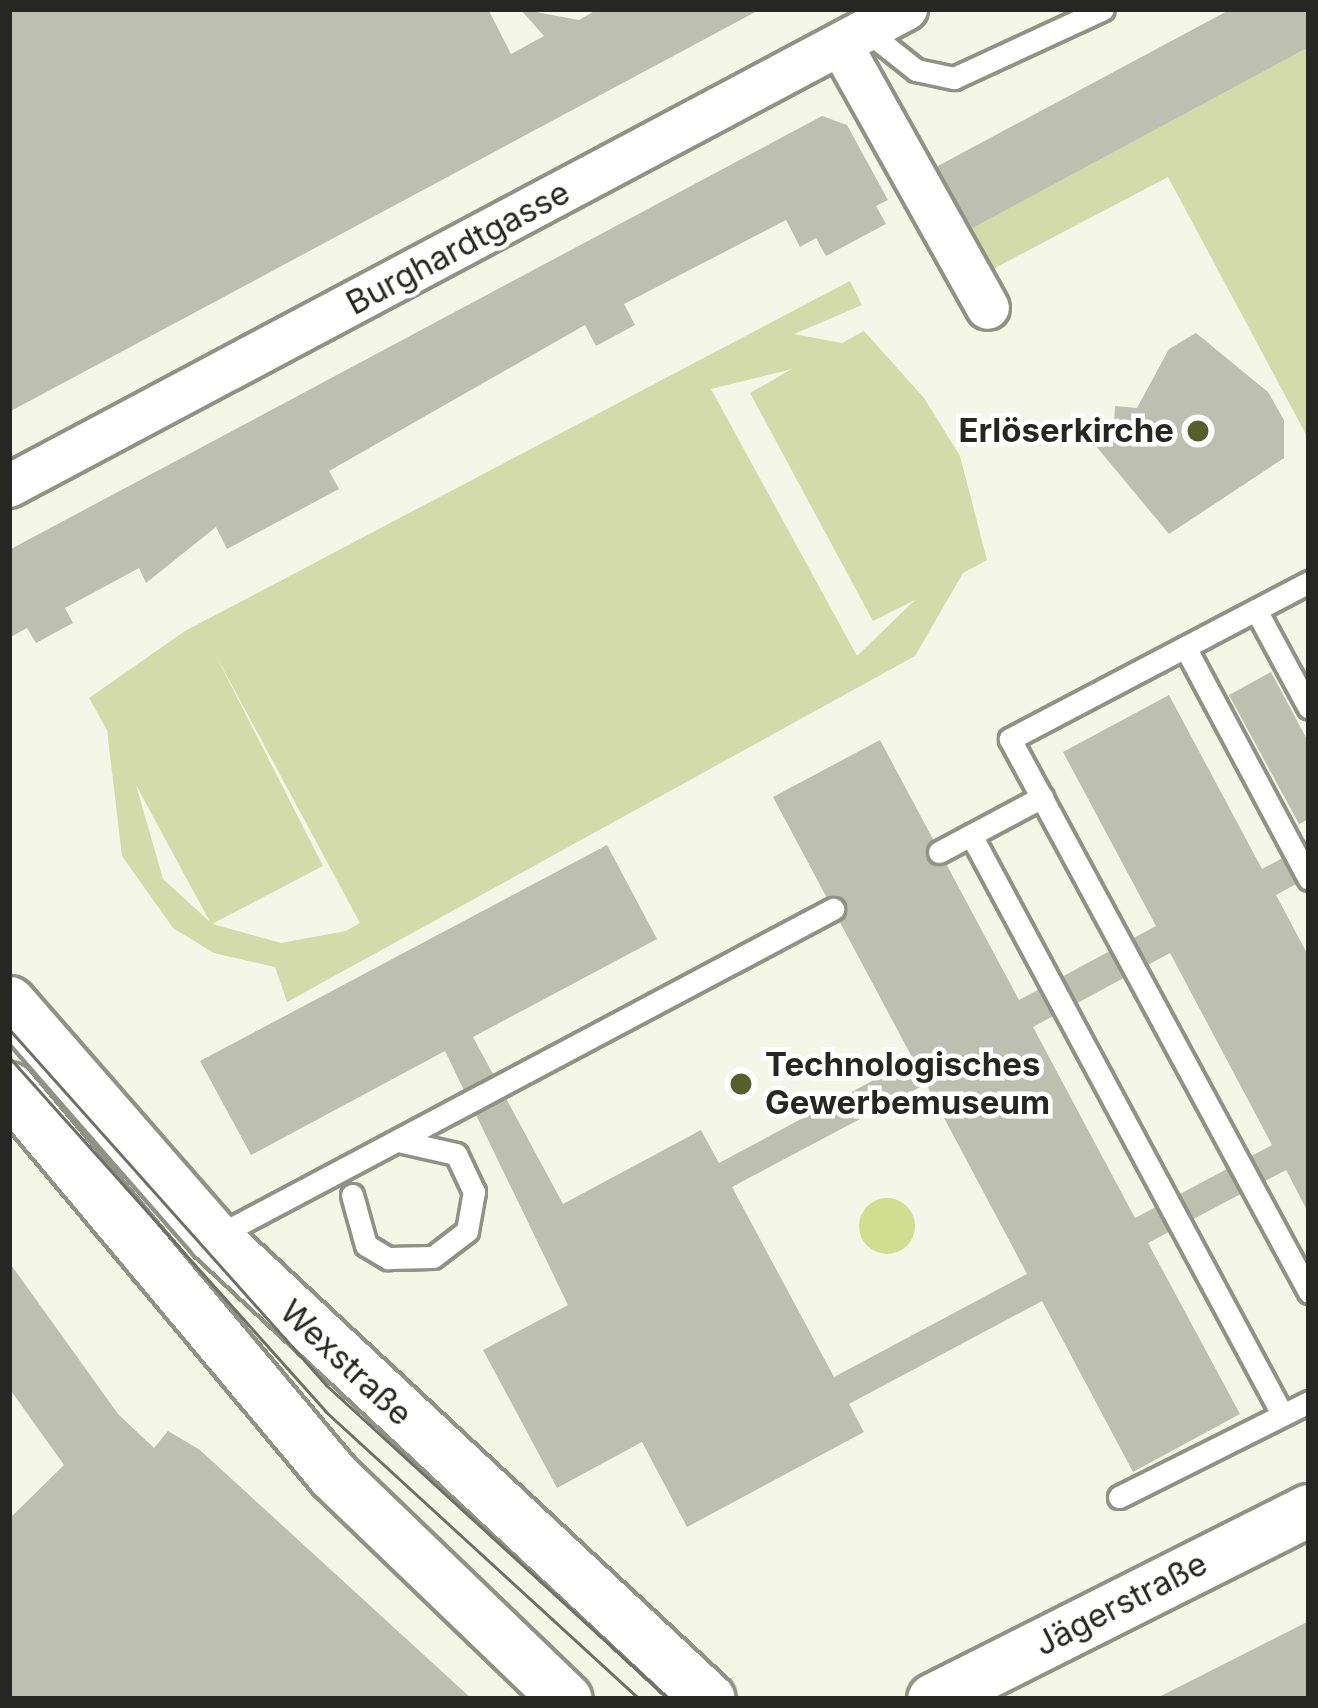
<!DOCTYPE html>
<html>
<head>
<meta charset="utf-8">
<style>
	body { margin:0 }
	#map { position:relative; width:1318px; height:1708px; overflow:hidden; background:#f4f7e7; font-family:Inter,sans-serif }
	div>[style] { position:absolute }
	[style*='--x'] { left:calc(var(--x)*1px); top:calc(var(--y)*1px); width:calc(var(--w)*1px); rotate:calc(var(--a)*1deg) }
	.green>* { inset:0; background:#d2dba9 }
	.water>* { inset:0; background:#d1de91 }
	.round { border-radius:50% }
	.building>* { inset:0; background:#bdc0b1 }
	.roads { filter:drop-shadow(3px 0 #909284) drop-shadow(-3px 0 #909284) drop-shadow(0 3px #909284) drop-shadow(0 -3px #909284) }
	.service>* { height:21px; margin:-10.5px; padding:0 10.5px; transform-origin:10.5px; border-radius:10.5px; background:#fff }
	.minor>* { height:42px; margin:-21px; padding:0 21px; transform-origin:21px; border-radius:21px; background:#fff }
	.tertiary>* { height:51px; margin:-25.5px; padding:0 25.5px; transform-origin:25.5px; border-radius:25.5px; background:#fff }
	.tram>* { height:3px; margin:-1.5px; padding:0 1.5px; transform-origin:1.5px; border-radius:1.5px; background:#6e7067 }
	.dots>* { width:33px; height:33px; translate:-50% -50%; box-sizing:border-box; border:6px solid #fff; border-radius:50% }
	span { translate:-50% -50%; white-space:nowrap; text-align:center; line-height:1.15; -webkit-text-stroke:9px #fff; paint-order:stroke }
	.street-label { font-size:33px; color:#262722 }
	.poi-label { font-size:33px; color:#262722; font-weight:700 }
	.right { translate:-100% -50%; text-align:right }
	.left { translate:0 -50%; text-align:left }
	.frame { position:absolute; inset:0; border:12px solid #262722; pointer-events:none }
</style>
</head>
<body>
<div id="map">
	<div class="green">
		<i style="clip-path:polygon(1309px 47px,1309px 440px,1168px 177px,991px 270px,969px 230px)"></i>
		<i style="clip-path:polygon(evenodd,850px 281px,862px 305px,794px 334px,842px 343px,864px 331px,924px 398px,960px 456px,987px 560px,963px 573px,915px 656px,287px 1002px,275px 967px,214px 953px,173px 928px,122px 856px,107px 730px,89px 698px,185px 631px,850px 281px,792px 369px,750px 393px,873px 621px,915px 600px,857px 656px,711px 389px,792px 369px,850px 281px,215px 654px,360px 923px,346px 931px,281px 943px,212px 924px,323px 866px,215px 654px,850px 281px,136px 785px,209px 920px,209px 921px,163px 879px,136px 785px)"></i>
	</div>
	<div class="water">
		<i class="round" style="left:859px;top:1198px;width:56px;height:56px"></i>
	</div>
	<div class="building">
		<i style="clip-path:polygon(9px 9px,488px 9px,511px 54px,544px 36px,520px 9px,579px 20px,598px 9px,761px 9px,9px 412px)"></i>
		<i style="clip-path:polygon(1231px 9px,1309px 9px,1309px 47px,969px 230px,936px 167px)"></i>
		<i style="clip-path:polygon(822px 116px,847px 125px,888px 200px,876px 206px,886px 224px,826px 256px,816px 238px,800px 247px,786px 220px,624px 304px,635px 325px,596px 346px,585px 325px,329px 471px,339px 489px,227px 549px,216px 527px,146px 583px,139px 568px,65px 608px,73px 623px,36px 643px,27px 628px,9px 638px,9px 550px)"></i>
		<i style="clip-path:polygon(1196px 333px,1268px 392px,1284px 420px,1284px 458px,1169px 534px,1095px 445px,1113px 443px,1115px 406px,1137px 408px,1169px 349px)"></i>
		<i style="clip-path:polygon(1271px 672px,1309px 743px,1309px 819px,1299px 824px,1229px 695px)"></i>
		<i style="clip-path:polygon(evenodd,1169px 695px,1262px 869px,1309px 844px,1309px 877px,1276px 895px,1309px 957px,1309px 1214px,1286px 1170px,1148px 1243px,1240px 1414px,1133px 1472px,1042px 1301px,849px 1404px,864px 1432px,687px 1527px,642px 1442px,557px 1488px,483px 1350px,568px 1305px,445px 1051px,251px 1155px,200px 1061px,607px 845px,657px 939px,473px 1037px,563px 1204px,701px 1130px,719px 1163px,913px 1059px,773px 797px,880px 740px,1019px 1000px,1156px 926px,1063px 752px,1169px 695px,1170px 953px,1272px 1145px,1135px 1218px,1033px 1027px,1170px 953px,1169px 695px,926px 1084px,1027px 1274px,834px 1377px,732px 1187px,926px 1084px)"></i>
		<i style="clip-path:polygon(9px 1262px,118px 1414px,154px 1448px,168px 1431px,200px 1450px,472px 1699px,9px 1699px,9px 1519px,64px 1465px,9px 1388px)"></i>
		<i style="clip-path:polygon(1309px 1621px,1309px 1699px,1155px 1699px)"></i>
	</div>
	<div class="roads">
		<div class="service">
			<i style="--x:867;--y:31;--w:63;--a:38.5"></i>
			<i style="--x:916;--y:70;--w:39;--a:12"></i>
			<i style="--x:954;--y:78;--w:164;--a:-24.8"></i>
			<i style="--x:1309;--y:582;--w:338;--a:152.3"></i>
			<i style="--x:1010;--y:739;--w:629;--a:61.6"></i>
			<i style="--x:1256;--y:610;--w:111;--a:61.6"></i>
			<i style="--x:1185;--y:647;--w:263;--a:61.9"></i>
			<i style="--x:971;--y:835;--w:653;--a:61.75"></i>
			<i style="--x:939;--y:852;--w:117;--a:-28.1"></i>
			<i style="--x:352;--y:1195;--w:52;--a:74.4"></i>
			<i style="--x:366;--y:1245;--w:26;--a:31"></i>
			<i style="--x:388;--y:1258;--w:45;--a:-1.3"></i>
			<i style="--x:433;--y:1257;--w:43;--a:-37.4"></i>
			<i style="--x:467;--y:1231;--w:40;--a:-80"></i>
			<i style="--x:474;--y:1192;--w:42;--a:-115.3"></i>
			<i style="--x:456;--y:1154;--w:58;--a:-167.2"></i>
			<i style="--x:215;--y:1237;--w:700;--a:-27.96"></i>
			<i style="--x:1119;--y:1497;--w:212;--a:-26.6"></i>
		</div>
		<div class="minor">
			<i style="--x:841;--y:45;--w:301;--a:60.8"></i>
			<i style="--x:9;--y:486;--w:1016;--a:-28"></i>
		</div>
		<div class="tertiary">
			<i style="--x:9;--y:1002;--w:312;--a:48.9"></i>
			<i style="--x:214;--y:1237;--w:677;--a:43.03"></i>
			<i style="--x:9;--y:1088;--w:505;--a:50.06"></i>
			<i style="--x:333;--y:1475;--w:323;--a:43.9"></i>
			<i style="--x:933;--y:1699;--w:421;--a:-26.7"></i>
		</div>
	</div>
	<div class="tram">
		<i style="--x:9;--y:1029;--w:477;--a:48.3"></i>
		<i style="--x:326;--y:1385;--w:465;--a:42.5"></i>
		<i style="--x:9;--y:1057;--w:475;--a:48.2"></i>
		<i style="--x:325;--y:1411;--w:426;--a:42.5"></i>
	</div>
	<div class="dots">
		<i style="left:1198px;top:431px;background:#565e2c"></i>
		<i style="left:741px;top:1084px;background:#565e2c"></i>
	</div>
	<div class="street-label">
		<span style="left:458px;top:248px;rotate:-28deg">Burghardtgasse</span>
		<span style="left:346px;top:1363px;rotate:43deg">Wexstraße</span>
		<span style="left:1121px;top:1604px;rotate:-27deg">Jägerstraße</span>
	</div>
	<div class="poi-label">
		<span class="right" style="left:1174px;top:431px">Erlöserkirche</span>
		<span class="left" style="left:765px;top:1084px">Technologisches<br>Gewerbemuseum</span>
	</div>
	<div class="frame"></div>
</div>
</body>
</html>
